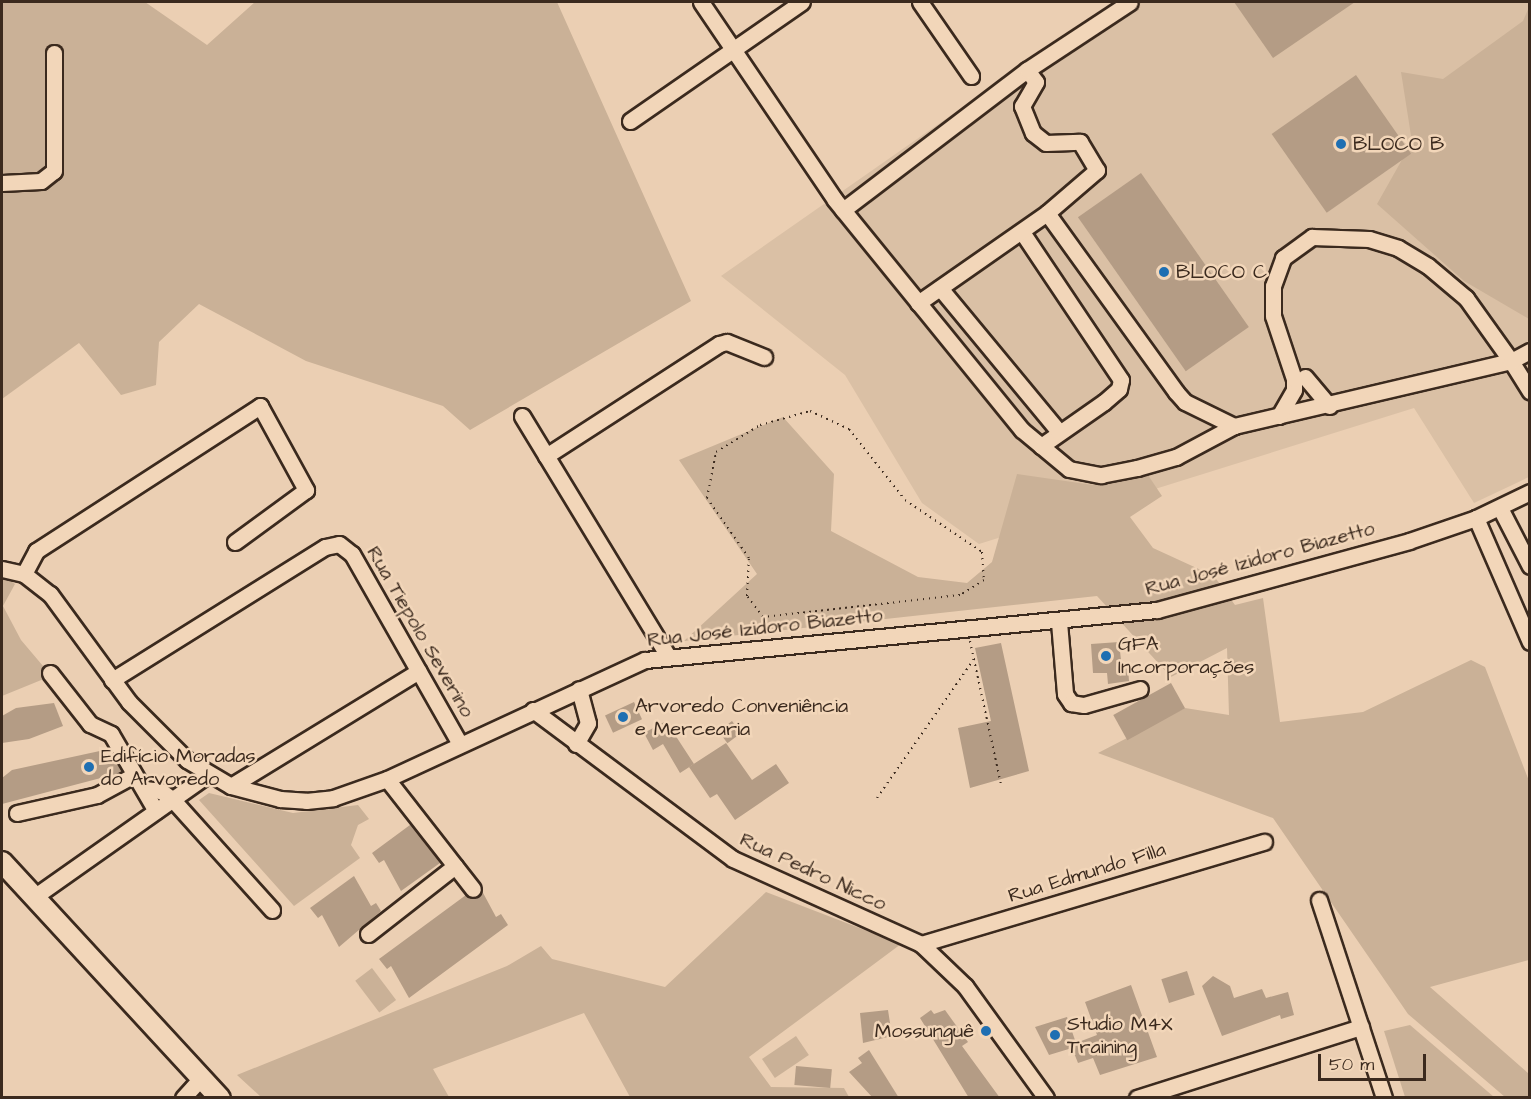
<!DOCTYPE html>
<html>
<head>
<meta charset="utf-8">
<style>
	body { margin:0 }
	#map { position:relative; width:1531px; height:1099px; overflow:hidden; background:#ebcfb3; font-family:"Architects Daughter",sans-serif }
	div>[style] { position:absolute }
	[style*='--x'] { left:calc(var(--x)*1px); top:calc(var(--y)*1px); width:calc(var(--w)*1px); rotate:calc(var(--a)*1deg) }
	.built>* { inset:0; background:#dac0a5 }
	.green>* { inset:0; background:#cab197; transform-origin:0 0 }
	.building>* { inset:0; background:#b49c85; transform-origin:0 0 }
	.path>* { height:2px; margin-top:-1px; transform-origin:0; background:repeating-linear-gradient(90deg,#3b2a1e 0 1.5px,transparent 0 6px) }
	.roads { filter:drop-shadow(2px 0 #3b2a1e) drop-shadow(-2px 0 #3b2a1e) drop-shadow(0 2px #3b2a1e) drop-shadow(0 -2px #3b2a1e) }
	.minor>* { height:15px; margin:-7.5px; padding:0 7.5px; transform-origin:7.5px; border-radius:7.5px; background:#f2d6b9 }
	.major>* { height:20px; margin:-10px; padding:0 10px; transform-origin:10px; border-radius:10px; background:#f2d6b9 }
	.dots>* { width:16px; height:16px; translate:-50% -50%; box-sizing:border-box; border:3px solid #f2d6b9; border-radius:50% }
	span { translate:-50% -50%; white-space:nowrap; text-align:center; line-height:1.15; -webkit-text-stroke:5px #f2d6b9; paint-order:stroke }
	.poi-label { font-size:20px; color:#3b2a1e }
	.left { translate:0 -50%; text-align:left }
	.right { translate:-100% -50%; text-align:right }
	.street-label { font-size:20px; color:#3b2a1e }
	.frame { position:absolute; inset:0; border:3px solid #3b2a1e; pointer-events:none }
	.scale { position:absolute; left:1318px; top:1054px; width:108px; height:27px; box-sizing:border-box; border:3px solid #3b2a1e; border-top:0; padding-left:8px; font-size:18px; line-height:21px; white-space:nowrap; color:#3b2a1e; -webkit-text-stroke:4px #f2d6b9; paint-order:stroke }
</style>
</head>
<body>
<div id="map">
	<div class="built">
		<i style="clip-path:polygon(1113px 2px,1529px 2px,1529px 477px,1474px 503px,1414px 408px,979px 544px,922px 503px,845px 375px,721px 276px)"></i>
	</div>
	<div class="green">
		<i style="clip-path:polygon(2px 2px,145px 2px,207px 45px,255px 2px,557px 2px,691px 301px,470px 430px,443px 406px,306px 361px,199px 304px,159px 342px,156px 385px,121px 395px,79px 343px,2px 399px)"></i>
		<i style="clip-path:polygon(1529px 7px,1529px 319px,1464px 281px,1377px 204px,1412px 142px,1401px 72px,1443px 79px,1523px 21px)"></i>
		<i style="clip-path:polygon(783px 417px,834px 474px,831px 531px,918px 577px,967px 583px,992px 562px,1017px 474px,1093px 485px,1148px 475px,1162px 496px,1130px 517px,1153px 548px,1214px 576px,1235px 605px,1263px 598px,1280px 722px,1363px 712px,1471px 660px,1485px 667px,1529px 781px,1529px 960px,1430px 987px,1529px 1074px,1529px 1097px,1505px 1097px,1408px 1014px,1273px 818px,1098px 753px,1185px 708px,1229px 715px,1227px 648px,1171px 677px,1097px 596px,684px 641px,757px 574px,679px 460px)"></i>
		<i style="clip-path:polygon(2px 575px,15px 584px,3px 606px,21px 640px,43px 666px,56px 674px,2px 696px)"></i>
		<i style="clip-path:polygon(209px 793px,293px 813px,358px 805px,369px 819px,358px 825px,351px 845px,360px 858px,294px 906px,199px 800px)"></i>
		<i style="clip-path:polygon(766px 892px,901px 944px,749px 1057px,771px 1087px,844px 1088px,849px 1097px,630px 1097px,584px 1013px,433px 1069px,449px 1097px,261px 1097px,237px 1075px,507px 966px,541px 946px,552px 959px,665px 987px)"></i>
		<i style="left:372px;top:968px;width:40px;height:21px;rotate:53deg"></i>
		<i style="clip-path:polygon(1410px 1025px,1494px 1097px,1405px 1097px,1384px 1031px)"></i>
		<i style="left:796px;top:1036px;width:23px;height:41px;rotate:56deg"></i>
	</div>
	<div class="building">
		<i style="clip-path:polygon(1234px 2px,1355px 2px,1273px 58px)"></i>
		<i style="left:1356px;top:75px;width:96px;height:103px;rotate:55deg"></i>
		<i style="left:1141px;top:173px;width:188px;height:77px;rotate:55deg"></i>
		<i style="clip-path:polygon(1119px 642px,1122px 669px,1128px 668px,1129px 681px,1108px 684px,1107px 673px,1093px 673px,1091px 644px)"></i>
		<i style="clip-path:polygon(1001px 643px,1029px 771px,970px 788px,958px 728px,991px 721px,975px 648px)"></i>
		<i style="left:1171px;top:683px;width:29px;height:66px;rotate:61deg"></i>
		<i style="left:634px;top:702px;width:19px;height:32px;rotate:65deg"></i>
		<i style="clip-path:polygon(54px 703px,63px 726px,29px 739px,2px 743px,2px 716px,16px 708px)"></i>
		<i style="clip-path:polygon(666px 721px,694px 764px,680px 773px,663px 744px,653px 750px,644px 733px)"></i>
		<i style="left:732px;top:721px;width:15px;height:17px;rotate:53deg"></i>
		<i style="clip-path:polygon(726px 743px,752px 780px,776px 764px,789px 783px,735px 820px,717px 794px,710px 798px,689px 767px)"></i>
		<i style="clip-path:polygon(109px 749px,121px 771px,116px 774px,2px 804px,2px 778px,12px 770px)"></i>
		<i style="clip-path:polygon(410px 825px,440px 863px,401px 891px,384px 860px,379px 863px,372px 853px)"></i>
		<i style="clip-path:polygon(354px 876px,371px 906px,376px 903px,381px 911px,339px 947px,322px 915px,318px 918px,310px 908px)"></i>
		<i style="clip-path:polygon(482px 891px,496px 917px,501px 914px,508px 925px,409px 998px,391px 966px,387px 969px,379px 959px,466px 895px,475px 898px)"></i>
		<i style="left:1187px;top:971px;width:25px;height:27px;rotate:72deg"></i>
		<i style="clip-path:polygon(1213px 976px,1230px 986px,1234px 998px,1262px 989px,1266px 998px,1288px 992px,1294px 1015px,1281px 1019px,1280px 1015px,1222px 1036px,1202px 986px)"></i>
		<i style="clip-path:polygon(1131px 985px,1157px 1057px,1100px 1075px,1093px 1058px,1078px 1063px,1072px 1048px,1049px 1055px,1035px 1027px,1067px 1017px,1076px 1043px,1097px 1035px,1085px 1002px)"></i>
		<i style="clip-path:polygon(888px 1010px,892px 1036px,863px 1043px,860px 1013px)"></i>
		<i style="clip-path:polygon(931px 1010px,934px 1014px,945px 1010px,968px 1042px,962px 1046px,1000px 1098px,969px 1098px,920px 1018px)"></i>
		<i style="clip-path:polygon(869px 1050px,899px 1098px,873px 1098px,849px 1072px,862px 1063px,858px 1058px)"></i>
		<i style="left:796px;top:1066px;width:36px;height:19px;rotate:5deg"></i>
	</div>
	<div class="path">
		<i style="--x:810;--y:411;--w:43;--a:24.8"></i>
		<i style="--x:849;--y:429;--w:90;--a:51.7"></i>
		<i style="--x:905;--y:500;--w:93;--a:34"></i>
		<i style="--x:982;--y:552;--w:28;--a:86"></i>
		<i style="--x:984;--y:580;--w:28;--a:148"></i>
		<i style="--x:960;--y:595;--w:198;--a:173.6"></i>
		<i style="--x:763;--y:617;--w:26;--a:-127"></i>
		<i style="--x:747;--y:596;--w:38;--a:-87"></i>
		<i style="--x:749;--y:558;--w:73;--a:-125"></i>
		<i style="--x:707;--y:498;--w:47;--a:-78.9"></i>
		<i style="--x:716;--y:452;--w:52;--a:-31.5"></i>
		<i style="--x:760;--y:425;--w:52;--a:-15.6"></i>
		<i style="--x:970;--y:641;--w:146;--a:77.8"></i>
		<i style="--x:877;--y:798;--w:169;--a:-55.1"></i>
	</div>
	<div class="roads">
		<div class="minor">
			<i style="--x:701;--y:2;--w:239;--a:55.9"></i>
			<i style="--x:835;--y:200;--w:296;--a:50.9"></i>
			<i style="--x:1022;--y:430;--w:61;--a:39.7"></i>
			<i style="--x:1069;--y:469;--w:33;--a:11"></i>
			<i style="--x:1101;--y:475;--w:37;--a:-11"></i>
			<i style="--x:1137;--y:468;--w:41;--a:-15.8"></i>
			<i style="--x:1176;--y:457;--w:66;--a:-28.1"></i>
			<i style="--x:1234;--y:426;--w:285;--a:-13.2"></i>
			<i style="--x:1511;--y:361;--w:36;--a:58"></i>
			<i style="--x:920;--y:2;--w:90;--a:55.4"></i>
			<i style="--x:1027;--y:70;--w:15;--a:53"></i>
			<i style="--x:1036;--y:82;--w:28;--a:120"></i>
			<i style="--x:1022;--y:106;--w:29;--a:68"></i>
			<i style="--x:1033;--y:133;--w:16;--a:38"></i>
			<i style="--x:1046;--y:143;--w:34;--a:-2"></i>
			<i style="--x:1080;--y:142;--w:33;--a:59"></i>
			<i style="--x:1097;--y:170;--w:66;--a:139.3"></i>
			<i style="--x:1047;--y:213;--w:221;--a:54.2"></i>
			<i style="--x:1176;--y:392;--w:13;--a:48"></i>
			<i style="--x:1185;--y:402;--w:55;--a:26.1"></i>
			<i style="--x:630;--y:121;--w:209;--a:-34.7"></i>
			<i style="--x:2;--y:183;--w:39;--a:-3"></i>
			<i style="--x:41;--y:181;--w:16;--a:-38"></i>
			<i style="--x:54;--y:171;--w:118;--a:-90"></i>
			<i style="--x:843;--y:210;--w:231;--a:-37.3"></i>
			<i style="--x:1027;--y:70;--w:123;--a:-33.4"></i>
			<i style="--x:1022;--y:232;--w:178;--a:56.2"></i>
			<i style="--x:1121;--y:380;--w:9;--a:103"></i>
			<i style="--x:1119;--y:389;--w:20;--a:139"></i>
			<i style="--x:1104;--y:402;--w:77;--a:145.1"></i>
			<i style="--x:940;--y:288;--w:187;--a:50.4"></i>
			<i style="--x:918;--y:303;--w:157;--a:-34.9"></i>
			<i style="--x:1305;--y:377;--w:38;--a:50"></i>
			<i style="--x:522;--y:416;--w:281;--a:58.7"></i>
			<i style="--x:1279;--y:416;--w:30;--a:-60"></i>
			<i style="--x:1294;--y:390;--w:11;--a:-90"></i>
			<i style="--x:1294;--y:379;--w:66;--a:-108.4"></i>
			<i style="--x:1273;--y:316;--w:30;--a:-90"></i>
			<i style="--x:1273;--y:286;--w:30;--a:-70"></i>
			<i style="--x:1283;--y:258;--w:36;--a:-36"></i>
			<i style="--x:1312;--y:237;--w:57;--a:2"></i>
			<i style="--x:1369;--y:239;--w:30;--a:17"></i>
			<i style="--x:1398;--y:248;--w:35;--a:31"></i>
			<i style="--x:1428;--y:266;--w:50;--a:40.1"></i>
			<i style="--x:1466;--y:298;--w:77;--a:54.5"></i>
			<i style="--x:1511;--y:361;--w:21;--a:-28"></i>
			<i style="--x:546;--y:456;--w:206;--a:-32.9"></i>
			<i style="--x:719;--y:344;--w:8;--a:-14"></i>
			<i style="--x:727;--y:342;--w:40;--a:22"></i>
			<i style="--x:1500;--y:508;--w:65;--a:62.7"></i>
			<i style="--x:1476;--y:518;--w:135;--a:66.5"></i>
			<i style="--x:2;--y:569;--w:23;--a:13"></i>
			<i style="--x:24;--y:574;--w:33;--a:38"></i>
			<i style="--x:50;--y:594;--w:134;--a:53.8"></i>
			<i style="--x:129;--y:702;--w:82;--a:45"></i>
			<i style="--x:187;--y:760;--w:51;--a:30.6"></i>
			<i style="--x:231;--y:786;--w:51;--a:14.9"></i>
			<i style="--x:280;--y:799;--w:26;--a:4"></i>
			<i style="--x:306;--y:801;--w:27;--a:-6"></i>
			<i style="--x:333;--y:798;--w:57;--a:-19.4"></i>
			<i style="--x:387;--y:779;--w:284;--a:-24.8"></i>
			<i style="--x:645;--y:660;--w:514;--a:-5.58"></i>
			<i style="--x:1157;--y:610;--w:261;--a:-15.3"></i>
			<i style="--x:1409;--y:541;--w:71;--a:-18.9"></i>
			<i style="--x:1476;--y:518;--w:60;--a:-25.7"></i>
			<i style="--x:24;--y:574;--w:26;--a:-62"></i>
			<i style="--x:36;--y:551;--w:267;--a:-32.9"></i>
			<i style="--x:260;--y:406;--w:96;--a:61.3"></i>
			<i style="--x:306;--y:490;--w:88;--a:143.8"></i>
			<i style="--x:1059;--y:622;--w:72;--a:85.2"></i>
			<i style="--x:1065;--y:694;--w:11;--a:56"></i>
			<i style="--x:1071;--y:703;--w:13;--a:9"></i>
			<i style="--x:1084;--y:705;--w:58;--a:-15.9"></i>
			<i style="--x:50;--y:673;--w:65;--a:51.9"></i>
			<i style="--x:90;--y:724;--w:23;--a:25"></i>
			<i style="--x:111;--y:734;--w:89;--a:59.7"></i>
			<i style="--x:112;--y:680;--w:251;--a:-32"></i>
			<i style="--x:325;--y:547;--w:14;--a:-12"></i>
			<i style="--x:339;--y:544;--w:16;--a:38"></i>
			<i style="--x:352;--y:554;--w:219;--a:60.4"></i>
			<i style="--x:533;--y:710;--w:249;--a:36.7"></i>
			<i style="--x:733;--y:859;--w:206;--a:24.3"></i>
			<i style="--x:921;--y:944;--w:61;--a:43.7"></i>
			<i style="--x:965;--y:986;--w:138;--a:54.1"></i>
			<i style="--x:576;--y:744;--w:24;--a:-60"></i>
			<i style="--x:588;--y:723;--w:35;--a:-105"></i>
			<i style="--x:231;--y:786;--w:220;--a:-31.5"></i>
			<i style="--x:145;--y:789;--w:16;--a:7"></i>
			<i style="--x:161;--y:791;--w:15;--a:37"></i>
			<i style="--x:173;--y:800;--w:148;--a:48"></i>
			<i style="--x:17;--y:813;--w:82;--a:-12.7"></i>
			<i style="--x:97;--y:795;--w:42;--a:-28.4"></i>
			<i style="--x:455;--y:866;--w:29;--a:52"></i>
			<i style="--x:34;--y:897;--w:212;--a:-35.2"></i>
			<i style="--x:1319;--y:900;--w:208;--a:71.8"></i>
			<i style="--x:368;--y:934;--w:110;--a:-38"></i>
			<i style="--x:455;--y:866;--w:110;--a:-128"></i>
			<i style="--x:921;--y:944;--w:358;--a:-16.6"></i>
			<i style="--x:183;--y:1098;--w:27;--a:-48"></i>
			<i style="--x:1137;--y:1098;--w:235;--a:-17.6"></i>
		</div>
		<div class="major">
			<i style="--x:2;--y:862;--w:321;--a:47.3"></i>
		</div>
	</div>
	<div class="dots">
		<i style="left:1341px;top:144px;background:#1f6fb2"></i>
		<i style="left:1164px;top:272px;background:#1f6fb2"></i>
		<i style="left:1106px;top:656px;background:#1f6fb2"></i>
		<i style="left:623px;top:717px;background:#1f6fb2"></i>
		<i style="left:89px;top:767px;background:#1f6fb2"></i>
		<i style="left:986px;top:1031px;background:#1f6fb2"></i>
		<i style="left:1055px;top:1035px;background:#1f6fb2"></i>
	</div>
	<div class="poi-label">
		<span class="left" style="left:1353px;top:144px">BLOCO B</span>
		<span class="left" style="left:1176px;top:272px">BLOCO C</span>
		<span class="left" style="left:1118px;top:656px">GFA<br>Incorporações</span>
		<span class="left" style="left:635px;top:718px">Arvoredo Conveniência<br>e Mercearia</span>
		<span class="left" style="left:101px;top:768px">Edifício Moradas<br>do Arvoredo</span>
		<span class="left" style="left:1067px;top:1036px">Studio M4X<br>Training</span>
		<span class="right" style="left:974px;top:1031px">Mossunguê</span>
	</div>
	<div class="street-label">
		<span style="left:1260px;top:559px;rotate:-15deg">Rua José Izidoro Biazetto</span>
		<span style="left:765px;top:628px;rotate:-6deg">Rua José Izidoro Biazetto</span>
		<span style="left:420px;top:632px;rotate:60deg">Rua Tiepolo Severino</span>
		<span style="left:813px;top:872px;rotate:25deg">Rua Pedro Nicco</span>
		<span style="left:1087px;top:873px;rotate:-17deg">Rua Edmundo Filla</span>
	</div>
	<div class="frame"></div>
	<div class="scale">50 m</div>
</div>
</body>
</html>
